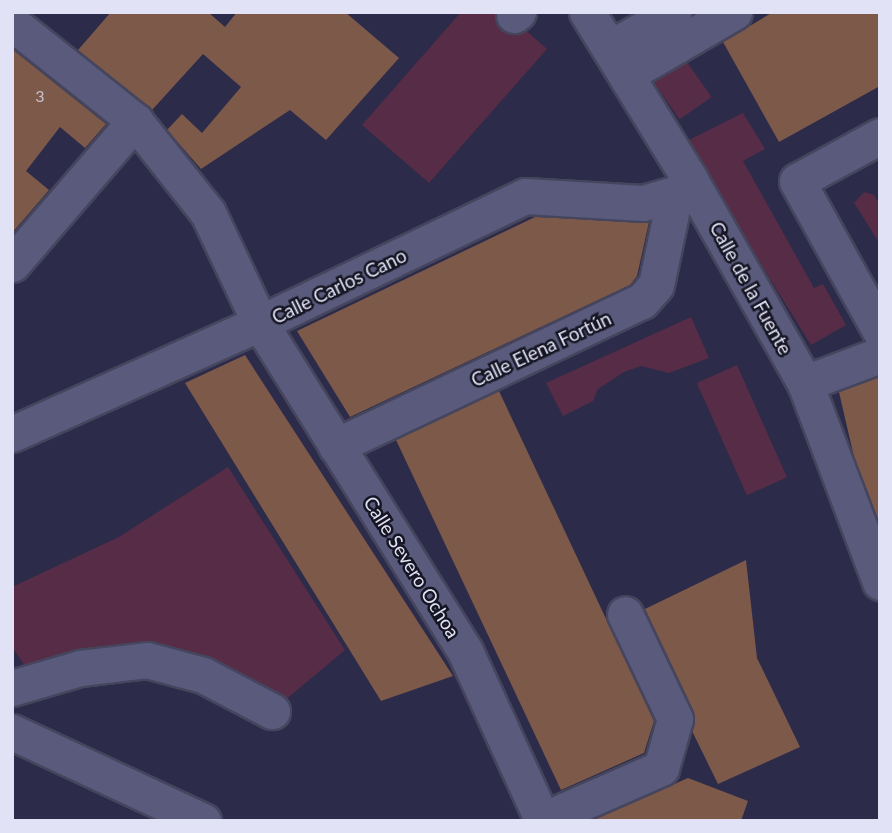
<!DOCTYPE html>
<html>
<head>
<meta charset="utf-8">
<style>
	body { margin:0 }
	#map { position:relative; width:892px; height:833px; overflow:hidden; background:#2c2b49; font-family:Lato,sans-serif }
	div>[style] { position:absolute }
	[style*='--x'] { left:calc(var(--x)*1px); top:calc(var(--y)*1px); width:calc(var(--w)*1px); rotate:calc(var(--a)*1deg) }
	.green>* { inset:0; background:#572c46; transform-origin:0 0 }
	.building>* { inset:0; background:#7d594a }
	.roads { filter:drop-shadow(2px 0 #46455e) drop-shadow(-2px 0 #46455e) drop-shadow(0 2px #46455e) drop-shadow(0 -2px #46455e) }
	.minor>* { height:35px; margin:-17.5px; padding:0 17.5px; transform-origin:17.5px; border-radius:17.5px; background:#5a5b7c }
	span { translate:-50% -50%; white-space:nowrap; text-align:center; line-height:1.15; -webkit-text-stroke:5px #151523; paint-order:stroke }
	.number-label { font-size:16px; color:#c8c0ca }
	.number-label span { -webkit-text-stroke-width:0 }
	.street-label { font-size:19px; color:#e1e2f5 }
	.frame { position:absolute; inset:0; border:14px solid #e1e2f5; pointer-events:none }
</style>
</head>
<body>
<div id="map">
	<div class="green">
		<i style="clip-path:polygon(461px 12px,505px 12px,547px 49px,429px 183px,362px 125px)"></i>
		<i style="left:680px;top:52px;width:55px;height:39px;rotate:55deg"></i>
		<i style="clip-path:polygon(743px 113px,765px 149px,743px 161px,814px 288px,823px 284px,846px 325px,811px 345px,685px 142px)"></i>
		<i style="clip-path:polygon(864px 192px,874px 195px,880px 205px,880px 244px,854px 203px)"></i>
		<i style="clip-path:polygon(691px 317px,709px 358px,669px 373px,641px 366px,624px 372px,598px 389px,593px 401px,563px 416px,546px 383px)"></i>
		<i style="left:737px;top:365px;width:123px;height:44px;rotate:66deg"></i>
		<i style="clip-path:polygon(228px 467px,345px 650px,272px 711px,203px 675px,35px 681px,12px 647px,12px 587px,119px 537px)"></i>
	</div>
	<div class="building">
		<i style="clip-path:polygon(111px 12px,208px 12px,225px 27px,237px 12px,345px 12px,399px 58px,326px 140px,290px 110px,201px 169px,167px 130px,182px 114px,202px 133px,241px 87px,203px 54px,152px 110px,78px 50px)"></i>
		<i style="clip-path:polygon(773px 12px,880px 12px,880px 86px,779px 142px,723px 42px)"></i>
		<i style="clip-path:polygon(12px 49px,106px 124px,85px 148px,60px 127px,26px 171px,49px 190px,12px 233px)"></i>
		<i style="clip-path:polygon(535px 217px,649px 222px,637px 276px,630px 285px,350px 417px,297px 331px)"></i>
		<i style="clip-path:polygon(245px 355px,453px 676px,381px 701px,185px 383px)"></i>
		<i style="clip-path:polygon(880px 377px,880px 524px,854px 457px,839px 392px)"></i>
		<i style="clip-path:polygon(499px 391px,654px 721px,644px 753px,561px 790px,396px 440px)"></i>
		<i style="clip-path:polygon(746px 560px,757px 658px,800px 747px,718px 784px,692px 731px,693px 710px,645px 609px)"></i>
		<i style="clip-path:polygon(688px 778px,748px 801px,741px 821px,591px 821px)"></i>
	</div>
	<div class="roads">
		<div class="minor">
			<i style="--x:587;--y:12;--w:195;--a:58.4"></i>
			<i style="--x:689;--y:178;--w:236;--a:60.5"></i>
			<i style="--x:805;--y:383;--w:213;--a:69.3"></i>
			<i style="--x:514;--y:15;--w:5;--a:-37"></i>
			<i style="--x:12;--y:23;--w:157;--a:38.5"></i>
			<i style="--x:135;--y:121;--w:117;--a:51.6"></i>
			<i style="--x:208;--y:213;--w:122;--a:64.7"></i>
			<i style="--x:260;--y:323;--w:387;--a:58"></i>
			<i style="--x:465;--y:651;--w:187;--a:65.4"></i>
			<i style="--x:610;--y:48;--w:73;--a:-29.7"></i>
			<i style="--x:627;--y:74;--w:124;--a:-30.1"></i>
			<i style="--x:880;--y:136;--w:94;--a:151.5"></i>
			<i style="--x:797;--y:181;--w:171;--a:61"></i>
			<i style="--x:12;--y:264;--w:189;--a:-49.3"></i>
			<i style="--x:805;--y:383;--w:80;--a:-20.5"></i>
			<i style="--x:12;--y:434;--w:272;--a:-24.1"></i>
			<i style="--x:260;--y:323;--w:294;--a:-25.6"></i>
			<i style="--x:525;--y:196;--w:118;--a:3.4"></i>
			<i style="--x:643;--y:203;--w:33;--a:-16"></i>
			<i style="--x:336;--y:446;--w:339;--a:-25.4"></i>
			<i style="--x:642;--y:301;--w:21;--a:-49"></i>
			<i style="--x:656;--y:285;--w:93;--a:-78.2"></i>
			<i style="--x:12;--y:688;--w:71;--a:-16.4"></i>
			<i style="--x:80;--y:668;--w:67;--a:-6.8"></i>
			<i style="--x:147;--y:660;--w:58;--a:15"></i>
			<i style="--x:203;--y:675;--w:78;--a:27.6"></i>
			<i style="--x:12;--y:732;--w:211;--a:25"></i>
			<i style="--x:545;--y:819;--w:127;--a:-23.7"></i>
			<i style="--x:661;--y:768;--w:51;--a:-74.1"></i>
			<i style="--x:675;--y:719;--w:116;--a:-115.5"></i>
		</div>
	</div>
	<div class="number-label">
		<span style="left:40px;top:96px">3</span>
	</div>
	<div class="street-label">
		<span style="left:339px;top:286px;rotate:-26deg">Calle Carlos Cano</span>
		<span style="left:751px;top:288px;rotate:61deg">Calle de la Fuente</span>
		<span style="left:541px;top:349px;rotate:-25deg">Calle Elena Fortún</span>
		<span style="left:412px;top:567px;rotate:58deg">Calle Severo Ochoa</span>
	</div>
	<div class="frame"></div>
</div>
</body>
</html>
